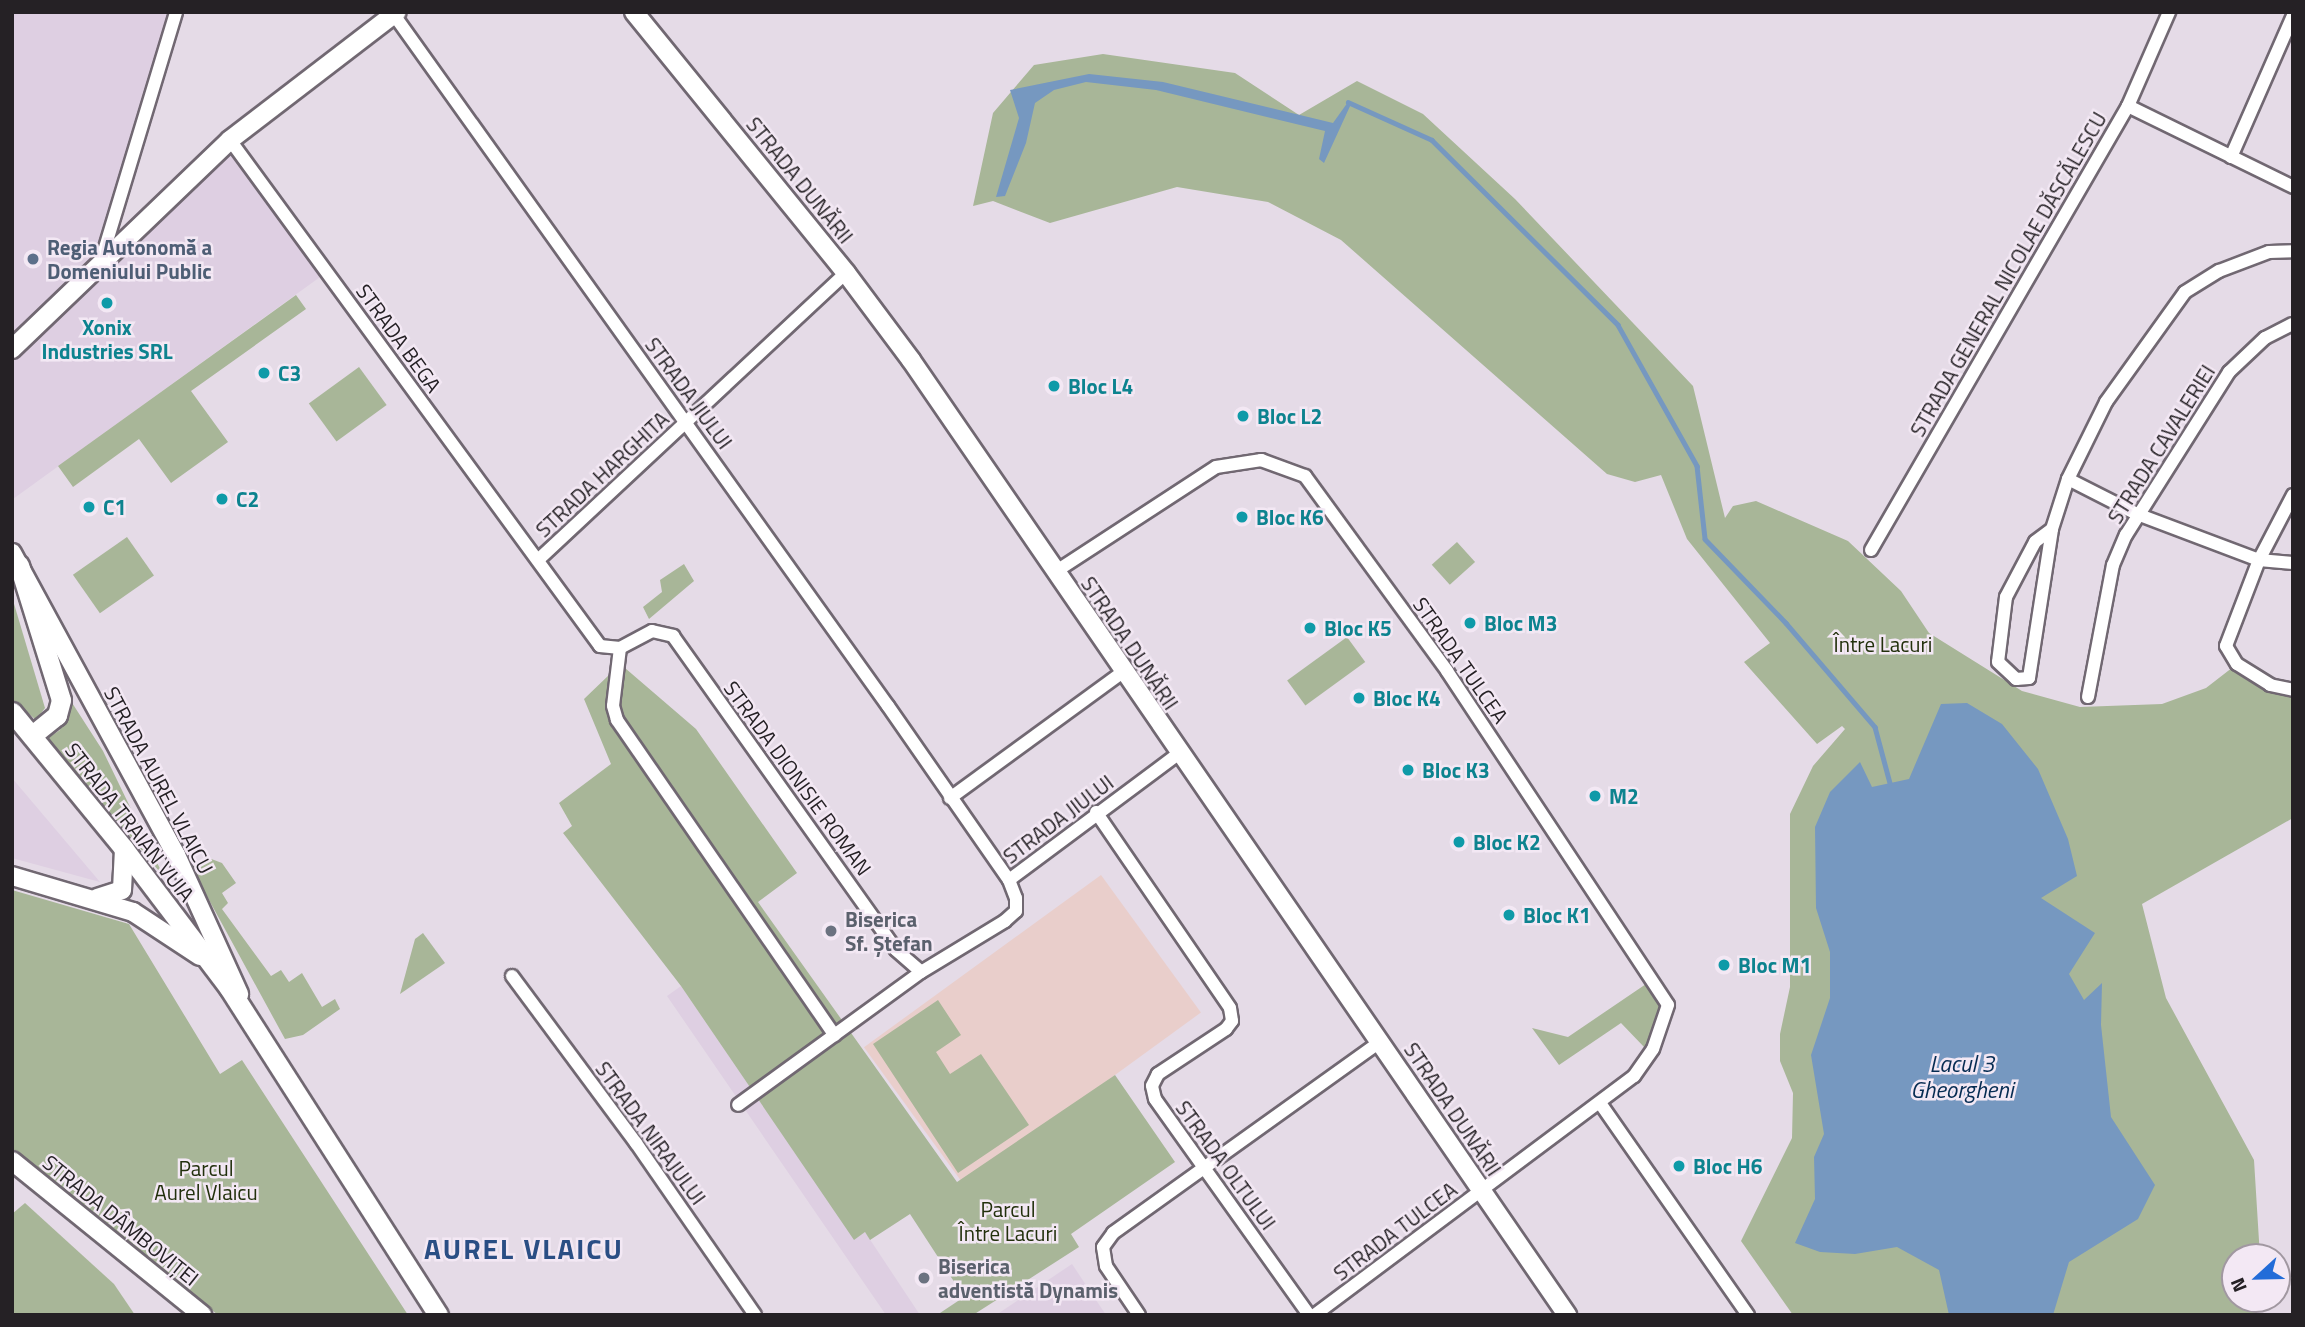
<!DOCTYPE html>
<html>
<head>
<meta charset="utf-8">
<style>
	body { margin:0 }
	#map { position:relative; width:2305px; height:1327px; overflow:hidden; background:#e5dbe7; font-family:"Titillium Web",sans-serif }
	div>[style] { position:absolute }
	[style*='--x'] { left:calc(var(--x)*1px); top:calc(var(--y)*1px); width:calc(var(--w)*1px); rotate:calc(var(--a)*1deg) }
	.industrial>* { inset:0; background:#decfe2 }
	.education>* { inset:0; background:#e9cecb; transform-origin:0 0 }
	.green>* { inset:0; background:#a8b698; transform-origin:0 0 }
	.water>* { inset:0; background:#7698c0 }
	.stream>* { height:4.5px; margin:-2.25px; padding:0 2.25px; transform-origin:2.25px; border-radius:2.25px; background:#7698c0 }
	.roads { filter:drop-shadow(2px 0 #716872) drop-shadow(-2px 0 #716872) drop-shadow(0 2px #716872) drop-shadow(0 -2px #716872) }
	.street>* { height:12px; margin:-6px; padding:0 6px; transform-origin:6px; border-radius:6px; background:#fff }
	.secondary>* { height:18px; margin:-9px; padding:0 9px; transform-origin:9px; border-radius:9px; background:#fff }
	.primary>* { height:19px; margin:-9.5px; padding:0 9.5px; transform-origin:9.5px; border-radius:9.5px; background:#fff }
	.dots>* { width:19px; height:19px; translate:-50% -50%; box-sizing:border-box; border:4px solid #f3e8f4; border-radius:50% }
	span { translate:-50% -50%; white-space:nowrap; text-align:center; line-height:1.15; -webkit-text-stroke:5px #f3e8f4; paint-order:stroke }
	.street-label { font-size:21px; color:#252125 }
	.service-label { font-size:21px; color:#4e5e75; font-weight:700 }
	.left { translate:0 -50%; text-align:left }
	.culture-label { font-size:21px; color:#0d838f; font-weight:700 }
	.park-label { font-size:21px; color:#22300c }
	.worship-label { font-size:21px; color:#5b616d; font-weight:700 }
	.water-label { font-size:23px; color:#062c52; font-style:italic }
	.district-label { font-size:28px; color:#2a4e84; font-weight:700; letter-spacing:2px }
	.frame { position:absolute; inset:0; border:14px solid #252125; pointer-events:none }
	.north { position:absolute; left:2221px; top:1243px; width:70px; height:70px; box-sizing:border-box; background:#f3e8f4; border:2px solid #a198a1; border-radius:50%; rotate:248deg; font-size:19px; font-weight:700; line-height:28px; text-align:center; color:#252125 }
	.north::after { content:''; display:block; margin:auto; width:24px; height:32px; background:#226cd8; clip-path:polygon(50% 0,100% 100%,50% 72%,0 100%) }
</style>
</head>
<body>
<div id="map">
	<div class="industrial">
		<i style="clip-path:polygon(12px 12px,176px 12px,100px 267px,230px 140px,327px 272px,13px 499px)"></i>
		<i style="clip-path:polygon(12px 778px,100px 882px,12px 858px)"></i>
		<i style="clip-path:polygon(681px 986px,854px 1239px,865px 1232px,920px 1315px,886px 1315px,667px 996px)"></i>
		<i style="clip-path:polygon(1072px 1264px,1106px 1315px,996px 1315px)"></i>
	</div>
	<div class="education">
		<i style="left:1101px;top:875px;width:170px;height:293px;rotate:54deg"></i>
	</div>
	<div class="green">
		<i style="clip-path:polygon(1103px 54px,1235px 73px,1299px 115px,1357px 81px,1423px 114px,1515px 199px,1693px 386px,1725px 518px,1733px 506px,1756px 501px,1848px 541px,1901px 591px,1929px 633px,2022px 691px,2080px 707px,2162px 704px,2206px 688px,2237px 664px,2293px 689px,2293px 818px,2142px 904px,2166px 998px,2254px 1160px,2260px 1257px,2235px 1257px,2235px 1299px,2257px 1299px,2257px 1315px,1793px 1315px,1741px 1241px,1792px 1138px,1793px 1093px,1780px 1061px,1780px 1034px,1790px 987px,1790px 814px,1813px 766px,1845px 729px,1842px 726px,1817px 744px,1744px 662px,1770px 643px,1687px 539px,1661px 475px,1635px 482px,1607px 474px,1341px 240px,1268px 202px,1177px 187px,1050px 223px,993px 201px,973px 206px,993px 113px,1034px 65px)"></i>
		<i style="clip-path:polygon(296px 295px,306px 309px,191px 391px,228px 442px,171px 483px,139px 439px,73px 487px,58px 466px)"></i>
		<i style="left:359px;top:367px;width:47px;height:62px;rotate:54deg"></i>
		<i style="left:127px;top:537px;width:47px;height:66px;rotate:55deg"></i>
		<i style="left:1457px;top:542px;width:27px;height:34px;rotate:48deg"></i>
		<i style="clip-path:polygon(684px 564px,694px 581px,649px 619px,643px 607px,662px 592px,660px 580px)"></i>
		<i style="clip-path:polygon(12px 597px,45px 708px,36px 720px,12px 699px)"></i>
		<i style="left:1347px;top:637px;width:31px;height:74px;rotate:54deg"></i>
		<i style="clip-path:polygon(625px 668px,696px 729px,797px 873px,758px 902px,957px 1182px,1115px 1075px,1175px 1162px,1071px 1234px,1079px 1247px,973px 1315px,937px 1315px,964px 1297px,910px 1214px,870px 1240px,865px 1232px,854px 1240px,681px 986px,563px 833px,572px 826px,559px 803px,611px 764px,584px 699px,610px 674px)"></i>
		<i style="clip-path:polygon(67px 695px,103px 751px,164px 877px,48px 738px,60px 730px)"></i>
		<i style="clip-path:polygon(206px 857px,222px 863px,236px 883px,222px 893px,228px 903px,222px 909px,271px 976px,281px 970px,289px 982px,302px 973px,322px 1007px,335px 999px,340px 1009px,303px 1035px,285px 1039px,191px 867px)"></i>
		<i style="clip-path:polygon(12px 890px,129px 924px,220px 1074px,242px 1060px,408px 1315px,218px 1315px,12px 1148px)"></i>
		<i style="clip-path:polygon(423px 933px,445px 963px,400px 994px,415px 939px)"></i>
		<i style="clip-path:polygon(1649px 982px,1661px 1000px,1661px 1010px,1645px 1048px,1621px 1023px,1559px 1065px,1532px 1028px,1568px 1037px)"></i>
		<i style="clip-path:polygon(938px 1000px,961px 1035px,936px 1052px,950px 1074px,981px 1054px,1029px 1125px,958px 1173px,873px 1044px)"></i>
		<i style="clip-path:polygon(25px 1203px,114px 1284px,135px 1315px,12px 1315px,12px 1214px)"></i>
	</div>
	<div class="water">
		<i style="clip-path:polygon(1089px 74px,1163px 82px,1333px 123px,1348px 102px,1351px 104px,1324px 163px,1319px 159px,1325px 131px,1156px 90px,1086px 82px,1054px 90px,1035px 103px,1026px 143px,1005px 196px,996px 197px,1019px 118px,1010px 90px)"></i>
		<i style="clip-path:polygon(1967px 703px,2002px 724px,2038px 769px,2068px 839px,2077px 876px,2041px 898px,2095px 933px,2069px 974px,2084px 1000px,2102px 983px,2101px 1025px,2111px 1117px,2155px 1185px,2138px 1219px,2069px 1262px,2053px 1315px,1949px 1315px,1939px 1270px,1897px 1247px,1855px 1254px,1820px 1252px,1795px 1243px,1815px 1199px,1814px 1157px,1824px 1134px,1811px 1055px,1830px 998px,1830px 952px,1816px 908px,1815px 827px,1830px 792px,1860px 762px,1872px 787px,1909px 779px,1941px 704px)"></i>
	</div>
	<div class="stream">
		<i style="--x:1348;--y:102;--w:92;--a:24.3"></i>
		<i style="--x:1432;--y:140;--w:262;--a:44.8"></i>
		<i style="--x:1618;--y:325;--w:162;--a:60.7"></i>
		<i style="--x:1697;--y:466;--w:73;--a:83.7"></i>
		<i style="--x:1705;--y:539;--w:117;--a:46"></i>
		<i style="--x:1786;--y:623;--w:137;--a:49.4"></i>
		<i style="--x:1875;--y:727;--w:58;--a:75"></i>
	</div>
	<div class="roads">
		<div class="street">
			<i style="--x:392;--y:12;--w:853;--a:54.45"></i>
			<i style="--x:888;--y:706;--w:212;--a:55.2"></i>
			<i style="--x:1009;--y:880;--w:19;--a:69"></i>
			<i style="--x:1016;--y:898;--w:13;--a:90"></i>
			<i style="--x:1016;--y:911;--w:15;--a:138"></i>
			<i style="--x:1005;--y:921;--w:98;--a:148.7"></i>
			<i style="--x:921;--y:972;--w:226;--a:144"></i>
			<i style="--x:2128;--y:106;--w:184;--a:26.1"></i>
			<i style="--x:230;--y:140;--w:627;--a:53.82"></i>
			<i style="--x:600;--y:646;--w:20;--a:6"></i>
			<i style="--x:620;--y:648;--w:36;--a:-28"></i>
			<i style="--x:652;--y:631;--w:22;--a:13"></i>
			<i style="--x:673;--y:636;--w:385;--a:54.6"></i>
			<i style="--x:896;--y:950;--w:33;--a:41"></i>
			<i style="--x:2231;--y:157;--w:154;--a:-66.3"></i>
			<i style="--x:101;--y:261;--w:260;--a:-73.2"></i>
			<i style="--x:2068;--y:479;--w:77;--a:26.9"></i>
			<i style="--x:2137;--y:514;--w:130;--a:20.7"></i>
			<i style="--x:2259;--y:560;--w:34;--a:5"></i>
			<i style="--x:2293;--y:495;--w:73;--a:117.6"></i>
			<i style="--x:2259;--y:560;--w:92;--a:111"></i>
			<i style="--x:2226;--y:646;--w:21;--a:59"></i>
			<i style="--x:2237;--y:664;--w:39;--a:32"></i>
			<i style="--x:2270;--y:685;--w:24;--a:12"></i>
			<i style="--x:2052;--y:529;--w:21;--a:143"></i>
			<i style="--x:2035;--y:542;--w:62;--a:117.8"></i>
			<i style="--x:2006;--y:597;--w:65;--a:97"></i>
			<i style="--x:1998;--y:662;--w:25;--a:43"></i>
			<i style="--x:2016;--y:679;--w:13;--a:-4"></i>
			<i style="--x:2029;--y:678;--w:151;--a:-81.2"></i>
			<i style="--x:2052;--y:529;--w:52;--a:-72.3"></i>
			<i style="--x:2068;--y:479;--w:86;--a:-63.7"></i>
			<i style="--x:2106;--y:402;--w:135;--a:-54.3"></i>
			<i style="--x:2185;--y:292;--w:40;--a:-32"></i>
			<i style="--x:2219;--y:271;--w:53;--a:-20.8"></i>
			<i style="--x:2269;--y:252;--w:24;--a:-2"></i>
			<i style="--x:1871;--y:550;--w:513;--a:-59.94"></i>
			<i style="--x:2128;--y:106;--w:103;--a:-66.4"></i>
			<i style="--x:538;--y:560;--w:421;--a:-43"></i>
			<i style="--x:1055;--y:572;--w:192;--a:-33.1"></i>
			<i style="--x:1216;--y:467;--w:46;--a:-8.8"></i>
			<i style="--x:1261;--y:460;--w:47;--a:20"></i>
			<i style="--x:1305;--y:476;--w:241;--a:53.9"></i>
			<i style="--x:1447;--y:671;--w:400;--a:56.5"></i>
			<i style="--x:1668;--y:1005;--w:46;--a:108.8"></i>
			<i style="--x:1653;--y:1049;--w:33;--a:125"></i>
			<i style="--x:1634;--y:1076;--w:399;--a:143.2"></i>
			<i style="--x:620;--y:648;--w:58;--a:96.9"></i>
			<i style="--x:613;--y:706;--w:15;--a:74"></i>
			<i style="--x:617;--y:720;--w:383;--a:55.4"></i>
			<i style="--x:2088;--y:697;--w:134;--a:-79.3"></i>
			<i style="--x:2113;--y:565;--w:33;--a:-67"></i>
			<i style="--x:2126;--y:535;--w:193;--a:-57.7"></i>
			<i style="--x:2229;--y:372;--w:50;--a:-43.4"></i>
			<i style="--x:2265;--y:338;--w:31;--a:-27"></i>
			<i style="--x:950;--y:798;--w:214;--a:-36.1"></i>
			<i style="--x:1096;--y:812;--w:237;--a:55.6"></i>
			<i style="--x:1230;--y:1008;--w:13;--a:81"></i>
			<i style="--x:1232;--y:1021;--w:10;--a:127"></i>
			<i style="--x:1226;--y:1029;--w:82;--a:146.5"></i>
			<i style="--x:1158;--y:1074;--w:13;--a:117"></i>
			<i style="--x:1152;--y:1086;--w:13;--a:77"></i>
			<i style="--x:1155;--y:1099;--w:265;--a:54.5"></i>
			<i style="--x:1009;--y:880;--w:211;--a:-36.7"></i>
			<i style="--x:512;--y:976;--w:208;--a:53.4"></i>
			<i style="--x:636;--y:1143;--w:209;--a:55.3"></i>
			<i style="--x:1600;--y:1103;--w:259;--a:55.1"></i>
			<i style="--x:1139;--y:1315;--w:59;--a:-124"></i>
			<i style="--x:1106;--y:1266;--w:19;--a:-99"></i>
			<i style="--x:1103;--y:1247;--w:17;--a:-54"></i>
			<i style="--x:1113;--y:1233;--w:330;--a:-35.6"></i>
		</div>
		<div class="secondary">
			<i style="--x:634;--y:12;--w:336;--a:50.9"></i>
			<i style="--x:846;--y:273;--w:109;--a:53.2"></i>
			<i style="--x:911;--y:360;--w:1159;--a:55.51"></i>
			<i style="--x:12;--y:349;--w:302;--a:-43.8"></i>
			<i style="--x:230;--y:140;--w:210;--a:-37.5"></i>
			<i style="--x:12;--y:553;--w:344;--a:61.5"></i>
			<i style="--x:176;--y:855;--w:153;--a:65.6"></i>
			<i style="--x:12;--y:876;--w:126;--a:16.6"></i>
			<i style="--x:133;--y:912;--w:80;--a:33.3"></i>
			<i style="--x:97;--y:898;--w:26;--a:-18"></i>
			<i style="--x:122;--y:890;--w:41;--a:-87.2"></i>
			<i style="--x:12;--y:1161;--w:245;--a:39"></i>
		</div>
		<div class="primary">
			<i style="--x:19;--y:565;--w:141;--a:72.7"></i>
			<i style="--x:61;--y:700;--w:16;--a:105"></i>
			<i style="--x:57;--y:715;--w:32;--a:141"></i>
			<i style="--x:12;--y:712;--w:177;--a:50.7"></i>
			<i style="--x:124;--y:849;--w:174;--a:52.9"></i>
			<i style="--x:229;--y:988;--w:388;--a:57.4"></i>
		</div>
	</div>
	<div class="dots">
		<i style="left:33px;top:259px;background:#5c6f8a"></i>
		<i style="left:107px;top:303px;background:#0f9aa8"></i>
		<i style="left:264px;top:373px;background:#0f9aa8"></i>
		<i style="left:1054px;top:386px;background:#0f9aa8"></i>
		<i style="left:1243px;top:416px;background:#0f9aa8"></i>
		<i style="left:222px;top:499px;background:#0f9aa8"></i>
		<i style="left:89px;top:507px;background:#0f9aa8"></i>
		<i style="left:1242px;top:517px;background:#0f9aa8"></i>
		<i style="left:1470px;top:623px;background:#0f9aa8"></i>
		<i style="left:1310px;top:628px;background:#0f9aa8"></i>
		<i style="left:1359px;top:698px;background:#0f9aa8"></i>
		<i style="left:1408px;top:770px;background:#0f9aa8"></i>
		<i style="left:1595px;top:796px;background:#0f9aa8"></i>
		<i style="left:1459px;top:842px;background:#0f9aa8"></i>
		<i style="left:1509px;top:915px;background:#0f9aa8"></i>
		<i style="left:831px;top:931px;background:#6b7280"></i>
		<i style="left:1724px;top:965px;background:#0f9aa8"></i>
		<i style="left:1679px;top:1166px;background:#0f9aa8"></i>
		<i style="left:924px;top:1278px;background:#6b7280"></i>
	</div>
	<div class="street-label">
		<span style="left:800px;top:180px;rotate:51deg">STRADA DUNĂRII</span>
		<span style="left:2008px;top:274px;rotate:-60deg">STRADA GENERAL NICOLAE DĂSCĂLESCU</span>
		<span style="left:399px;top:338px;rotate:54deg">STRADA BEGA</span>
		<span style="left:689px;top:393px;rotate:54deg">STRADA JIULUI</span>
		<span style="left:2161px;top:444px;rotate:-58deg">STRADA CAVALERIEI</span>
		<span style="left:602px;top:474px;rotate:-43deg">STRADA HARGHITA</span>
		<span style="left:1130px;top:643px;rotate:56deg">STRADA DUNĂRII</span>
		<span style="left:1461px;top:660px;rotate:55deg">STRADA TULCEA</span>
		<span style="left:798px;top:778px;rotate:54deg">STRADA DIONISIE ROMAN</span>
		<span style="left:159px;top:780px;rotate:62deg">STRADA AUREL VLAICU</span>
		<span style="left:1058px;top:819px;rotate:-37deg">STRADA JIULUI</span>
		<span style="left:130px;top:822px;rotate:52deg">STRADA TRAIAN VUIA</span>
		<span style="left:1453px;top:1109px;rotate:56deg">STRADA DUNĂRII</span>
		<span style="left:651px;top:1133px;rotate:54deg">STRADA NIRAJULUI</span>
		<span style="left:1226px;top:1165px;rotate:54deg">STRADA OLTULUI</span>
		<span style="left:121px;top:1220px;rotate:39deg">STRADA DÂMBOVIȚEI</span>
		<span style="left:1395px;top:1231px;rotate:-37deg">STRADA TULCEA</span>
	</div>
	<div class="service-label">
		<span class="left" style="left:47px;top:259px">Regia Autonomă a<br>Domeniului Public</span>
	</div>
	<div class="culture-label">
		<span style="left:107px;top:339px">Xonix<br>Industries SRL</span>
		<span class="left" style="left:278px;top:373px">C3</span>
		<span class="left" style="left:1068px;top:386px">Bloc L4</span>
		<span class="left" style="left:1257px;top:416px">Bloc L2</span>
		<span class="left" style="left:236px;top:499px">C2</span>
		<span class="left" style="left:103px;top:507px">C1</span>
		<span class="left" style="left:1256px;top:517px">Bloc K6</span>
		<span class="left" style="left:1484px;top:623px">Bloc M3</span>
		<span class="left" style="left:1324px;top:628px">Bloc K5</span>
		<span class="left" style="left:1373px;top:698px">Bloc K4</span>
		<span class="left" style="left:1422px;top:770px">Bloc K3</span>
		<span class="left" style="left:1609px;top:796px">M2</span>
		<span class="left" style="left:1473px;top:842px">Bloc K2</span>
		<span class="left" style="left:1523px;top:915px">Bloc K1</span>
		<span class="left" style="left:1738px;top:965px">Bloc M1</span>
		<span class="left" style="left:1693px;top:1166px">Bloc H6</span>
	</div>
	<div class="park-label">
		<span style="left:1883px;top:644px">Între Lacuri</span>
		<span style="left:206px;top:1180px">Parcul<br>Aurel Vlaicu</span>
		<span style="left:1008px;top:1221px">Parcul<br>Între Lacuri</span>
	</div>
	<div class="worship-label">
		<span class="left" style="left:845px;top:931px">Biserica<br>Sf. Ștefan</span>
		<span class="left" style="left:938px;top:1278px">Biserica<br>adventistă Dynamis</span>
	</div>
	<div class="water-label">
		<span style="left:1962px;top:1077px">Lacul 3<br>Gheorgheni</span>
	</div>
	<div class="district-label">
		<span style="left:524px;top:1249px">AUREL VLAICU</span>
	</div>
	<div class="frame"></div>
	<div class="north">N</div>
</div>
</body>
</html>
